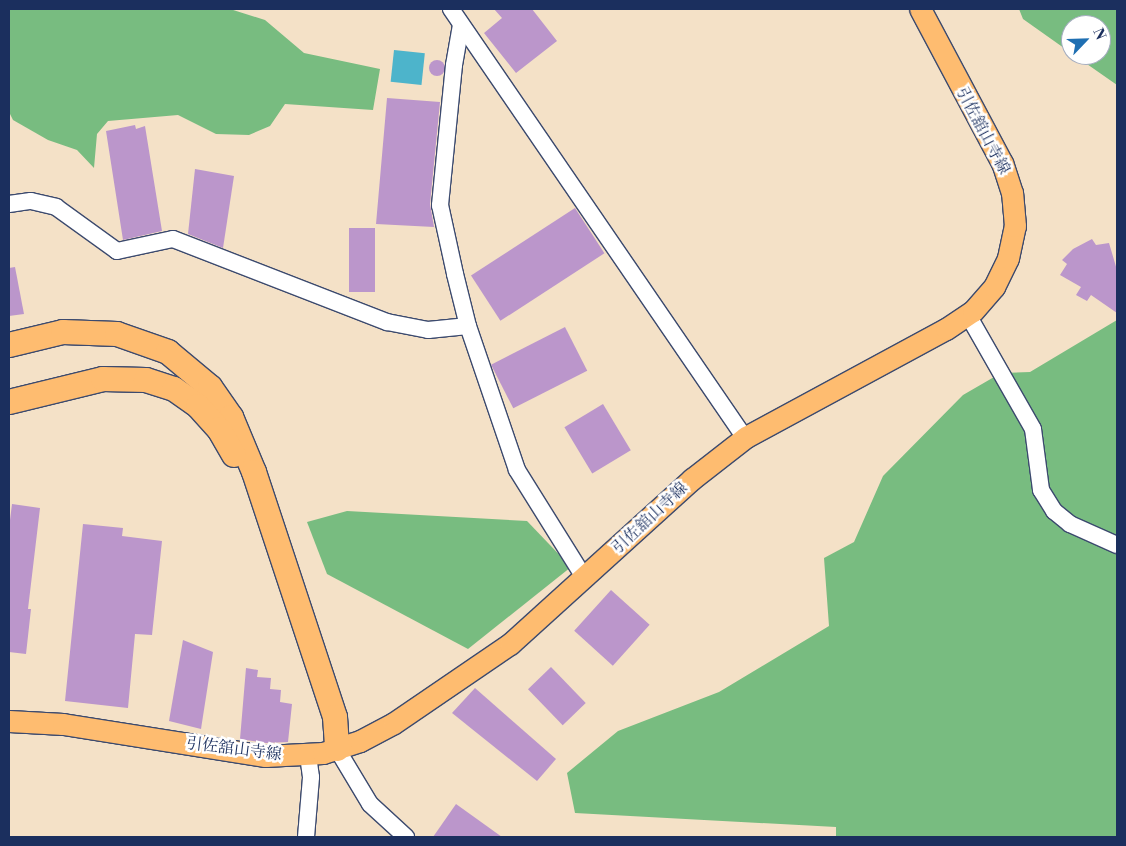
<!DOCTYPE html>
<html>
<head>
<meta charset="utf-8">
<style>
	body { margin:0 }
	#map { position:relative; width:1126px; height:846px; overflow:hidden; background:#f4e1c7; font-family:"Libre Bodoni","Noto Serif JP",serif }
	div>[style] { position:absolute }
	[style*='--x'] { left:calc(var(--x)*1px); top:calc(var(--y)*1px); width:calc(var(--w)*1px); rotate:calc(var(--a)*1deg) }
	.forest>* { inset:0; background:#78bc80 }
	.water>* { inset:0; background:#4db4cb; transform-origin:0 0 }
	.building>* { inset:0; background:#bb96cb; transform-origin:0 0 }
	.round { border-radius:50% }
	.roads { filter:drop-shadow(1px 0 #3c4a6e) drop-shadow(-1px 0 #3c4a6e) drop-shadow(0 1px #3c4a6e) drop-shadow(0 -1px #3c4a6e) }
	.minor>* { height:16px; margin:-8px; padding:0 8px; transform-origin:8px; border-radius:8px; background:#fff }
	.major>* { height:21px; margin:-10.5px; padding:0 10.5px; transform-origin:10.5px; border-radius:10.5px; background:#febc70 }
	.highway>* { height:24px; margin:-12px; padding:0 12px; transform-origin:12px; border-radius:12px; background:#febc70 }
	span { translate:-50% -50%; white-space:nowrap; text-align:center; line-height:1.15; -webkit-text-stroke:5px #fff; paint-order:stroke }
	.street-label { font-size:16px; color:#1b2f5e }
	.frame { position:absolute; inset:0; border:10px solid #1b2f5e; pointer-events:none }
	.north { position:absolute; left:1061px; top:15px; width:50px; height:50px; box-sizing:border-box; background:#fff; border:1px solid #a4acbf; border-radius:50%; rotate:66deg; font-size:14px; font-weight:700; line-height:20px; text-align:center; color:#1b2f5e }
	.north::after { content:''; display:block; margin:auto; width:18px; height:22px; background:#1f6fb2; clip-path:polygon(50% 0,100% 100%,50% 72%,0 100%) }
</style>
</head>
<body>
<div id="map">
	<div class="forest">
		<i style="clip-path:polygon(9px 9px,230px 9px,265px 20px,304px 53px,380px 69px,373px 110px,285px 104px,270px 126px,249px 135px,216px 134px,178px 115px,108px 121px,97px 134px,94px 168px,77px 150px,48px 140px,13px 120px,9px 112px)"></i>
		<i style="clip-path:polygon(1019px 9px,1117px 9px,1117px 85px,1074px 55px,1101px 55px,1101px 25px,1071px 25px,1071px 53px,1023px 19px)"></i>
		<i style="clip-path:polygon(1117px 320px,1117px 837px,836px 837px,836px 827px,575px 813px,567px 773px,618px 731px,719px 692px,829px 626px,824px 558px,854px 542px,883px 476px,963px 395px,1001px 373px,1030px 372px)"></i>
		<i style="clip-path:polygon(347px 511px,527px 521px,571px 567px,468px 649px,327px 574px,307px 522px)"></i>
	</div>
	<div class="water">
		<i style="left:394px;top:50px;width:31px;height:32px;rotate:6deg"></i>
	</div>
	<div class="building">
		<i style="clip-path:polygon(494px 9px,532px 9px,557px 41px,516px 73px,484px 33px,502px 18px)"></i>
		<i class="round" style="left:429px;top:60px;width:16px;height:16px"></i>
		<i style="clip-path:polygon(387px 98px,440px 102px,430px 204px,434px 227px,376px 224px)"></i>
		<i style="clip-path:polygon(135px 125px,136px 129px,145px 126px,162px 231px,123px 240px,106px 131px)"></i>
		<i style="clip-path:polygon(195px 169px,234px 176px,223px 248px,188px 234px)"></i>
		<i style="left:575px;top:208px;width:54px;height:124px;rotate:57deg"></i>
		<i style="left:349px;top:228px;width:26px;height:64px"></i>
		<i style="clip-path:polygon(1092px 239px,1096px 245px,1109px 243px,1117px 270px,1117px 313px,1091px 295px,1087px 301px,1076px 295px,1081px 287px,1060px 275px,1067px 264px,1062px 260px,1073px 249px)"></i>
		<i style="clip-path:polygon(15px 267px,24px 314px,9px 316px,9px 268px)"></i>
		<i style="left:565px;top:327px;width:49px;height:83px;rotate:63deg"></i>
		<i style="left:603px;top:404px;width:54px;height:45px;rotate:59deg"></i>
		<i style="clip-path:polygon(12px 504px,40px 508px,28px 609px,31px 609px,26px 654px,9px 652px,9px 528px)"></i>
		<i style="clip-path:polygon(83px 524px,123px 528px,122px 536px,162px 541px,152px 635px,135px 634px,128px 708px,65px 701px)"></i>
		<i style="left:611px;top:590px;width:52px;height:55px;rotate:42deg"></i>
		<i style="clip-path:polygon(183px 640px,213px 652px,201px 729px,169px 721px)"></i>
		<i style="left:551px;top:667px;width:50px;height:32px;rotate:46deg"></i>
		<i style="clip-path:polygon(246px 668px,258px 670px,257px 677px,271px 678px,270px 689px,281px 690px,280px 702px,292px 704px,288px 742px,266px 743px,240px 739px)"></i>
		<i style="clip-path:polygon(475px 688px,556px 759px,537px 781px,452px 713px)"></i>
		<i style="clip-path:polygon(456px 804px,502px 837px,433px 837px)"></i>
	</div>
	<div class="roads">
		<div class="minor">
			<i style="--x:451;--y:9;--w:520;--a:55.58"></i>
			<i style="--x:461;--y:25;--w:41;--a:99.9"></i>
			<i style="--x:454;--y:65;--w:141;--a:95.7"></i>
			<i style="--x:440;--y:205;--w:71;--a:77.7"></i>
			<i style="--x:455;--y:274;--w:54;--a:76"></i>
			<i style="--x:468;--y:326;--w:152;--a:71.2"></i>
			<i style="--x:517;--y:470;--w:128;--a:58"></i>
			<i style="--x:9;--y:204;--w:22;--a:-8"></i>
			<i style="--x:31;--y:201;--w:26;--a:13"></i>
			<i style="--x:56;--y:207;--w:75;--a:35.8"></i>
			<i style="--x:117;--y:251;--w:57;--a:-12.1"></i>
			<i style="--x:173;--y:239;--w:230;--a:21.2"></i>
			<i style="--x:387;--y:322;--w:42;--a:11"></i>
			<i style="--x:428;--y:330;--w:40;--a:-5.7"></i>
			<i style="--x:968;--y:315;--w:131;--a:60.3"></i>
			<i style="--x:1033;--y:429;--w:62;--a:82.5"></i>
			<i style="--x:1041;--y:490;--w:25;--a:58"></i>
			<i style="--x:1054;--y:511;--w:21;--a:39"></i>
			<i style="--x:1070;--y:524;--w:51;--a:24.1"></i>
			<i style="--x:337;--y:749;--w:64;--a:59"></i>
			<i style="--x:370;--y:804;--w:49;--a:42.5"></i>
			<i style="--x:306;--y:837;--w:60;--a:-85.2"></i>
			<i style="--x:311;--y:777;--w:22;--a:-98"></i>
		</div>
		<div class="major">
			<i style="--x:9;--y:721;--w:54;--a:3.2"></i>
			<i style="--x:63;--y:724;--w:205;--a:9"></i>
			<i style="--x:265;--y:756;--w:58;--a:-3"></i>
			<i style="--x:323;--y:753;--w:39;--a:-18"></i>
			<i style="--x:360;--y:741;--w:38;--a:-28"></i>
			<i style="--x:394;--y:723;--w:140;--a:-34.3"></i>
			<i style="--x:510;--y:644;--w:246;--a:-42.2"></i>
			<i style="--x:692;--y:479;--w:68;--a:-37.9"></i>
			<i style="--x:746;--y:437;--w:227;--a:-28.4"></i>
			<i style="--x:946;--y:329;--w:32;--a:-34"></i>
			<i style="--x:973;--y:311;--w:32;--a:-49"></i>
			<i style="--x:994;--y:287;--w:32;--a:-64"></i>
			<i style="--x:1008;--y:258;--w:33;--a:-78"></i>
			<i style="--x:1015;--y:226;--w:33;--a:-95"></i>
			<i style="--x:1012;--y:193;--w:32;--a:-108"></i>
			<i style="--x:1002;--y:163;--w:174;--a:-118"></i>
		</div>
		<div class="highway">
			<i style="--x:9;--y:345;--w:56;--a:-13.5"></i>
			<i style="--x:63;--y:332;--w:54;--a:2.1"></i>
			<i style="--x:117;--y:334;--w:54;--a:19.4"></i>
			<i style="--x:168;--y:352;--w:55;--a:39.8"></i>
			<i style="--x:210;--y:387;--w:37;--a:55"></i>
			<i style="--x:231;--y:417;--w:60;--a:67.3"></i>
			<i style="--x:254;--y:472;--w:258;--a:71.7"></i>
			<i style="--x:335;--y:717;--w:32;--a:86"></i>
			<i style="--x:9;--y:402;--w:97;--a:-13.7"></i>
			<i style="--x:103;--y:379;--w:43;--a:1.3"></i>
			<i style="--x:146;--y:380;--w:29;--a:18"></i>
			<i style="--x:174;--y:389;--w:29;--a:35"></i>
			<i style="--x:198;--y:406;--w:31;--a:48"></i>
			<i style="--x:219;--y:429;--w:30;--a:60"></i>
		</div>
	</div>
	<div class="street-label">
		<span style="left:983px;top:131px;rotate:62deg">引佐舘山寺線</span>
		<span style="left:650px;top:518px;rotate:-43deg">引佐舘山寺線</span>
		<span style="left:234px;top:749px;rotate:7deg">引佐舘山寺線</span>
	</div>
	<div class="frame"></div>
	<div class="north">N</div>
</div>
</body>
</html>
